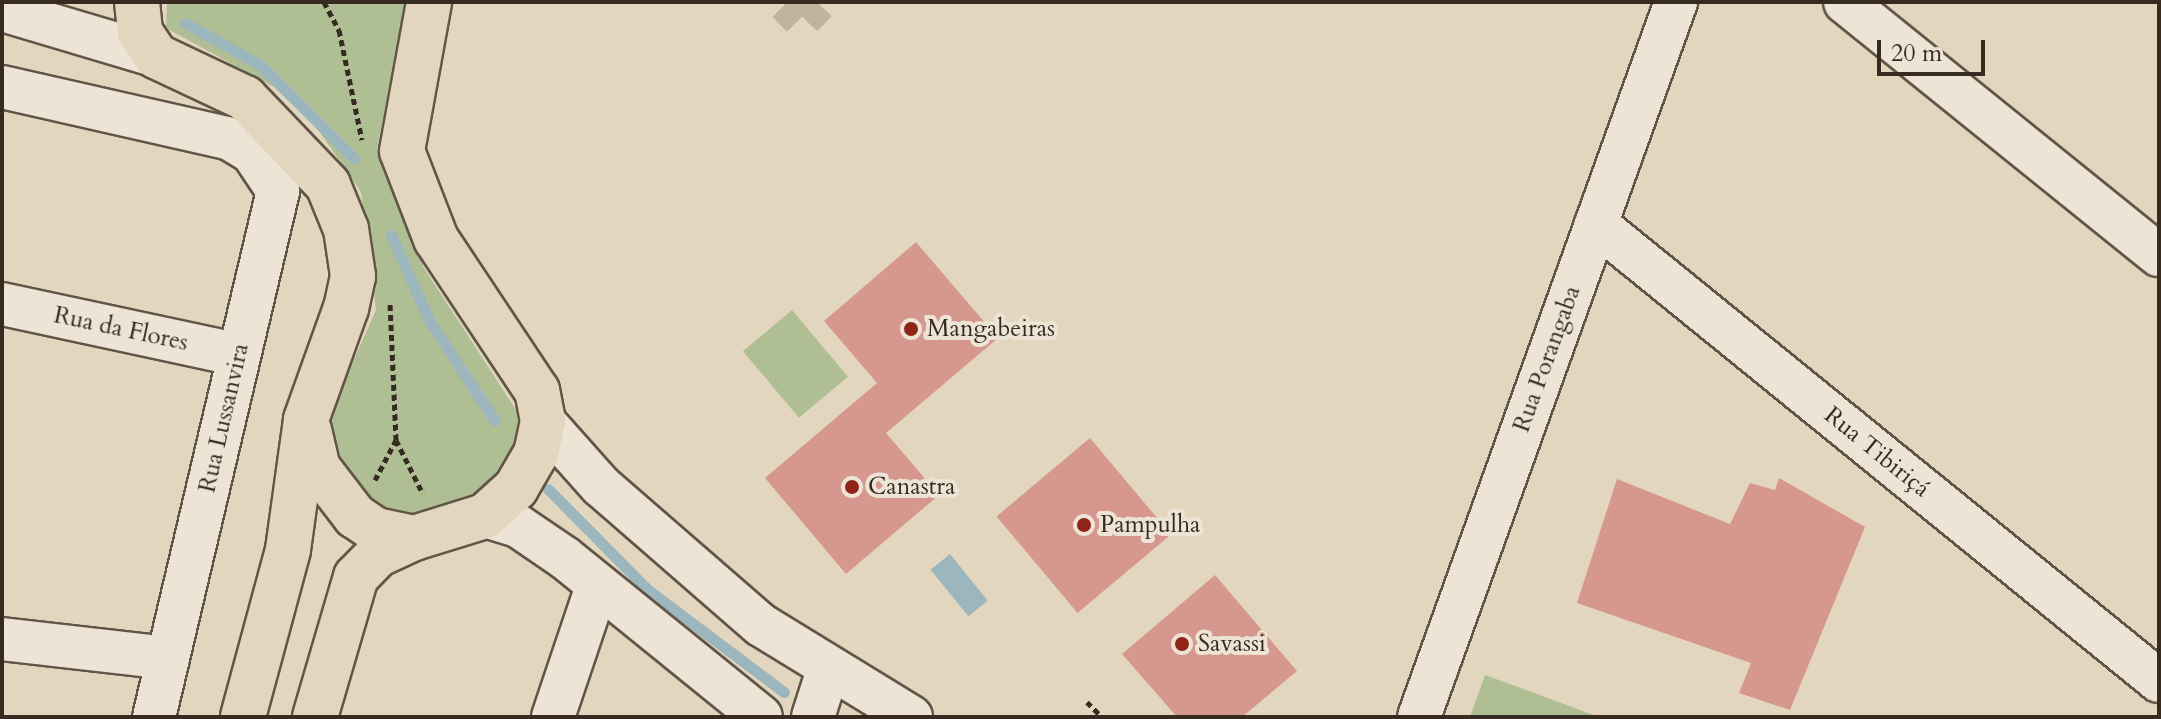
<!DOCTYPE html>
<html>
<head>
<meta charset="utf-8">
<style>
	body { margin:0 }
	#map { position:relative; width:2161px; height:719px; overflow:hidden; background:#e3d6be; font-family:Cardo,serif }
	div>[style] { position:absolute }
	[style*='--x'] { left:calc(var(--x)*1px); top:calc(var(--y)*1px); width:calc(var(--w)*1px); rotate:calc(var(--a)*1deg) }
	.green>* { inset:0; background:#b0be94; transform-origin:0 0 }
	.water>* { inset:0; background:#9cb6bd; transform-origin:0 0 }
	.stream>* { height:11px; margin:-5.5px; padding:0 5.5px; transform-origin:5.5px; border-radius:5.5px; background:#9cb6bd }
	.building>* { inset:0; background:#d6988e; transform-origin:0 0 }
	.minor-tunnel>* { height:42px; margin-top:-21px; transform-origin:0; background:repeating-linear-gradient(90deg,#c0b49f 0 42px,transparent 0 63px) }
	.path>* { height:5px; margin-top:-2.5px; transform-origin:0; background:repeating-linear-gradient(90deg,#362a21 0 6px,transparent 0 10px) }
	.roads { filter:drop-shadow(2px 0 #615548) drop-shadow(-2px 0 #615548) drop-shadow(0 2px #615548) drop-shadow(0 -2px #615548) }
	.minor>* { height:42px; margin:-21px; padding:0 21px; transform-origin:21px; border-radius:21px; background:#ede4d5 }
	.major>* { height:44px; margin:-22px; padding:0 22px; transform-origin:22px; border-radius:22px; background:#e3d6be }
	.dots>* { width:22px; height:22px; translate:-50% -50%; box-sizing:border-box; border:4px solid #ede4d5; border-radius:50% }
	span { translate:-50% -50%; white-space:nowrap; text-align:center; line-height:1.15; -webkit-text-stroke:8px #ede4d5; paint-order:stroke }
	.street-label { font-size:24px; color:#362a21 }
	.poi-label { font-size:24px; color:#362a21 }
	.left { translate:0 -50%; text-align:left }
	.frame { position:absolute; inset:0; border:4px solid #362a21; pointer-events:none }
	.scale { position:absolute; left:1877px; top:40px; width:108px; height:36px; box-sizing:border-box; border:4px solid #362a21; border-top:0; padding-left:10px; font-size:24px; line-height:28px; white-space:nowrap; color:#362a21; -webkit-text-stroke:6px #ede4d5; paint-order:stroke }
</style>
</head>
<body>
<div id="map">
	<div class="green">
		<i style="clip-path:polygon(167px 2px,406px 2px,377px 149px,424px 268px,520px 416px,515px 452px,498px 478px,436px 521px,385px 515px,349px 483px,330px 441px,334px 404px,376px 310px,361px 192px,312px 121px,274px 87px,166px 28px)"></i>
		<i style="left:792px;top:310px;width:87px;height:64px;rotate:50deg"></i>
		<i style="clip-path:polygon(1485px 675px,1599px 717px,1470px 717px)"></i>
	</div>
	<div class="water">
		<i style="left:950px;top:554px;width:60px;height:25px;rotate:51deg"></i>
	</div>
	<div class="stream">
		<i style="--x:185;--y:23;--w:85;--a:29"></i>
		<i style="--x:259;--y:64;--w:134;--a:44.7"></i>
		<i style="--x:391;--y:235;--w:95;--a:65.9"></i>
		<i style="--x:430;--y:322;--w:118;--a:56.7"></i>
		<i style="--x:548;--y:489;--w:142;--a:45.3"></i>
		<i style="--x:648;--y:590;--w:170;--a:36.9"></i>
	</div>
	<div class="building">
		<i style="clip-path:polygon(916px 242px,998px 338px,886px 433px,939px 495px,846px 574px,765px 478px,877px 383px,824px 321px)"></i>
		<i style="left:1090px;top:438px;width:126px;height:122px;rotate:50deg"></i>
		<i style="clip-path:polygon(1779px 478px,1865px 527px,1790px 710px,1739px 693px,1751px 663px,1577px 603px,1617px 479px,1730px 524px,1750px 483px,1775px 490px)"></i>
		<i style="clip-path:polygon(1215px 575px,1297px 671px,1242px 717px,1177px 717px,1122px 654px)"></i>
	</div>
	<div class="minor-tunnel">
		<i style="--x:787;--y:2;--w:21;--a:45"></i>
		<i style="--x:802;--y:17;--w:21;--a:-47"></i>
	</div>
	<div class="path">
		<i style="--x:324;--y:2;--w:32;--a:62"></i>
		<i style="--x:339;--y:30;--w:112;--a:78.2"></i>
		<i style="--x:396;--y:440;--w:60;--a:63.4"></i>
		<i style="--x:375;--y:480;--w:45;--a:-62.3"></i>
		<i style="--x:396;--y:440;--w:136;--a:-92.5"></i>
		<i style="--x:1087;--y:702;--w:21;--a:45"></i>
	</div>
	<div class="roads">
		<div class="minor">
			<i style="--x:1845;--y:2;--w:403;--a:38.9"></i>
			<i style="--x:2;--y:10;--w:161;--a:16.6"></i>
			<i style="--x:2;--y:87;--w:234;--a:12.8"></i>
			<i style="--x:230;--y:139;--w:26;--a:31"></i>
			<i style="--x:252;--y:152;--w:47;--a:56.3"></i>
			<i style="--x:278;--y:191;--w:540;--a:103.26"></i>
			<i style="--x:1596;--y:224;--w:725;--a:39.07"></i>
			<i style="--x:2;--y:304;--w:242;--a:12.1"></i>
			<i style="--x:543;--y:421;--w:87;--a:48.3"></i>
			<i style="--x:601;--y:486;--w:212;--a:41"></i>
			<i style="--x:761;--y:625;--w:176;--a:31.5"></i>
			<i style="--x:485;--y:516;--w:34;--a:17"></i>
			<i style="--x:518;--y:526;--w:57;--a:34.2"></i>
			<i style="--x:565;--y:558;--w:252;--a:39"></i>
			<i style="--x:2;--y:639;--w:167;--a:6.5"></i>
			<i style="--x:553;--y:717;--w:138;--a:-71.4"></i>
			<i style="--x:813;--y:717;--w:49;--a:-72.3"></i>
			<i style="--x:1419;--y:717;--w:760;--a:-70.23"></i>
		</div>
		<div class="major">
			<i style="--x:137;--y:2;--w:30;--a:84"></i>
			<i style="--x:140;--y:32;--w:29;--a:56"></i>
			<i style="--x:156;--y:56;--w:98;--a:25.3"></i>
			<i style="--x:245;--y:98;--w:120;--a:46.3"></i>
			<i style="--x:328;--y:185;--w:48;--a:67.8"></i>
			<i style="--x:346;--y:229;--w:48;--a:81.5"></i>
			<i style="--x:353;--y:276;--w:33;--a:102"></i>
			<i style="--x:346;--y:308;--w:119;--a:109.7"></i>
			<i style="--x:306;--y:420;--w:131;--a:97.9"></i>
			<i style="--x:288;--y:550;--w:173;--a:105.1"></i>
			<i style="--x:309;--y:430;--w:39;--a:77"></i>
			<i style="--x:318;--y:468;--w:61;--a:52.4"></i>
			<i style="--x:355;--y:516;--w:25;--a:34"></i>
			<i style="--x:376;--y:530;--w:39;--a:12"></i>
			<i style="--x:414;--y:538;--w:74;--a:-17.2"></i>
			<i style="--x:485;--y:516;--w:42;--a:-42.1"></i>
			<i style="--x:516;--y:488;--w:39;--a:-60"></i>
			<i style="--x:536;--y:454;--w:34;--a:-78"></i>
			<i style="--x:543;--y:421;--w:31;--a:-101"></i>
			<i style="--x:537;--y:391;--w:182;--a:-123.6"></i>
			<i style="--x:436;--y:239;--w:94;--a:-111.1"></i>
			<i style="--x:402;--y:151;--w:151;--a:-79.7"></i>
			<i style="--x:315;--y:717;--w:146;--a:-73.7"></i>
			<i style="--x:356;--y:577;--w:30;--a:-46"></i>
			<i style="--x:377;--y:555;--w:41;--a:-24.7"></i>
		</div>
	</div>
	<div class="dots">
		<i style="left:911px;top:329px;background:#8f2418"></i>
		<i style="left:852px;top:487px;background:#8f2418"></i>
		<i style="left:1084px;top:525px;background:#8f2418"></i>
		<i style="left:1182px;top:644px;background:#8f2418"></i>
	</div>
	<div class="street-label">
		<span style="left:121px;top:329px;rotate:12deg">Rua da Flores</span>
		<span style="left:1547px;top:359px;rotate:-70deg">Rua Porangaba</span>
		<span style="left:224px;top:418px;rotate:-77deg">Rua Lussanvira</span>
		<span style="left:1877px;top:452px;rotate:39deg">Rua Tibiriçá</span>
	</div>
	<div class="poi-label">
		<span class="left" style="left:927px;top:329px">Mangabeiras</span>
		<span class="left" style="left:868px;top:487px">Canastra</span>
		<span class="left" style="left:1100px;top:525px">Pampulha</span>
		<span class="left" style="left:1198px;top:644px">Savassi</span>
	</div>
	<div class="frame"></div>
	<div class="scale">20 m</div>
</div>
</body>
</html>
